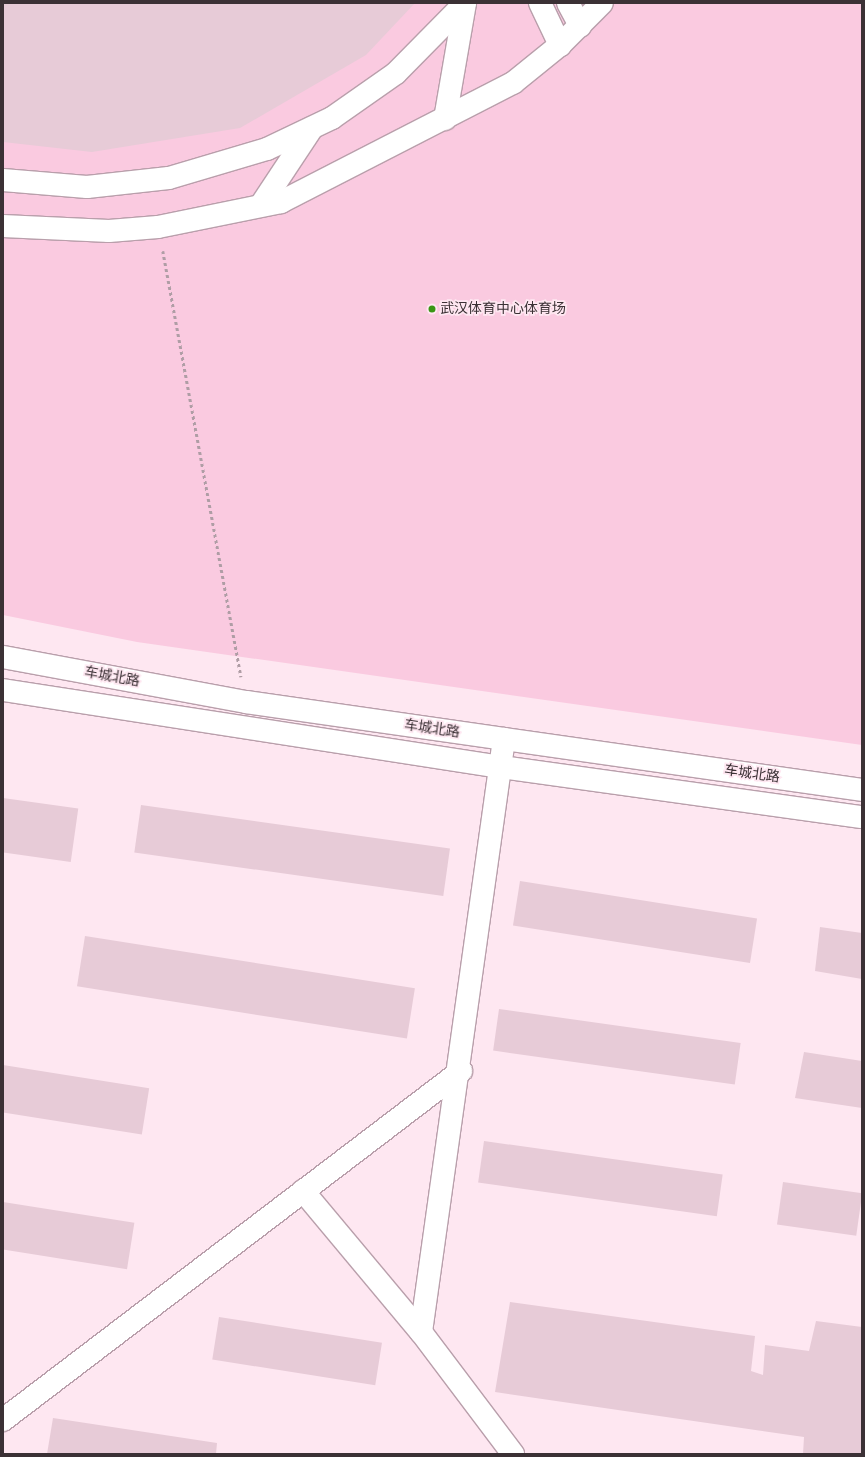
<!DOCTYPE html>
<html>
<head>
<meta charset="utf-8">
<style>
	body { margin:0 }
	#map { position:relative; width:865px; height:1457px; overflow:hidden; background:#fee7f1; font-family:"Fira Sans Condensed","Noto Sans SC",sans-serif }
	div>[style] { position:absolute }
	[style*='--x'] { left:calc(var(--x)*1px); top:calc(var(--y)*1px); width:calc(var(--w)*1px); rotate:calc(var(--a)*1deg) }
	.green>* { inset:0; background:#facae0 }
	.building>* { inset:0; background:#e7cbd7; transform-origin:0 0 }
	.path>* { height:2.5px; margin-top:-1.25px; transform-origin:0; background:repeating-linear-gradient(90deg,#af9da5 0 3px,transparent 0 6px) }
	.roads { filter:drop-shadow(1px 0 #b99fab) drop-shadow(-1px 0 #b99fab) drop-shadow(0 1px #b99fab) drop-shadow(0 -1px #b99fab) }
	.minor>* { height:22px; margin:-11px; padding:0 11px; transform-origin:11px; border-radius:11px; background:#fff }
	.major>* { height:22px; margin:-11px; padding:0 11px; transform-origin:11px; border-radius:11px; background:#fff }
	.dots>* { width:11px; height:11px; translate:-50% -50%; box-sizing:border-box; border:2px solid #fee7f1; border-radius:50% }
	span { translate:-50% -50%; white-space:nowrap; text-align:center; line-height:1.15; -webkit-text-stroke:3.5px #fee7f1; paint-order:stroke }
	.poi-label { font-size:14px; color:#3b3135 }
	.left { translate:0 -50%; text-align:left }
	.street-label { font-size:14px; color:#3b3135 }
	.frame { position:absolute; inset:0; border:4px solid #3b3135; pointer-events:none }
</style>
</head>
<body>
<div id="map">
	<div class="green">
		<i style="clip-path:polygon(3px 3px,862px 3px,862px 745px,137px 642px,3px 615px)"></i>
	</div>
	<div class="building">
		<i style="clip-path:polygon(3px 3px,415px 3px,366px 55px,240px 128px,92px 152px,3px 142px)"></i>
		<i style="left:3px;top:798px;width:76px;height:54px;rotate:8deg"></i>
		<i style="left:141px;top:805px;width:312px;height:48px;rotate:8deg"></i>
		<i style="left:520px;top:881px;width:240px;height:45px;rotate:9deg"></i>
		<i style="clip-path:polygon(820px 927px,862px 933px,862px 979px,815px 971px)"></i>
		<i style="left:85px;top:936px;width:334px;height:51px;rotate:9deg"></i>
		<i style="left:499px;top:1009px;width:244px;height:42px;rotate:8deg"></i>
		<i style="clip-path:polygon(804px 1052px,862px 1061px,862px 1108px,795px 1098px)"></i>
		<i style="left:3px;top:1065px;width:148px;height:47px;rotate:9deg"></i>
		<i style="left:484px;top:1141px;width:241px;height:42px;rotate:8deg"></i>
		<i style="left:783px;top:1182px;width:80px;height:43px;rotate:8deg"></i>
		<i style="left:3px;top:1202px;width:133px;height:47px;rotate:9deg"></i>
		<i style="clip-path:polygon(510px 1302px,755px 1336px,751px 1371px,763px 1375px,765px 1345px,809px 1351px,816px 1321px,862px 1327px,862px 1454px,803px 1454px,804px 1437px,495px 1392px)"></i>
		<i style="left:219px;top:1317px;width:165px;height:43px;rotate:9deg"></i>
		<i style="clip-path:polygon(53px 1418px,217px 1443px,216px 1454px,47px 1454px)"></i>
	</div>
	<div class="path">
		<i style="--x:163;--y:251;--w:433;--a:79.6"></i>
	</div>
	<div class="roads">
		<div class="minor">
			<i style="--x:540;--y:3;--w:47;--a:64.5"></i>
			<i style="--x:568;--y:3;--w:26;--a:62"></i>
			<i style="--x:445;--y:119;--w:118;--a:-80.2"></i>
			<i style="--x:3;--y:180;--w:84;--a:4.8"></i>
			<i style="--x:87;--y:187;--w:82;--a:-6.3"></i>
			<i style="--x:169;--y:178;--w:102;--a:-16.5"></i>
			<i style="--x:267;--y:149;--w:72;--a:-25.5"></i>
			<i style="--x:332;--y:118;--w:78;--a:-35.1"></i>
			<i style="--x:396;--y:73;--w:98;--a:-45.4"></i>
			<i style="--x:261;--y:205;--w:92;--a:-56.5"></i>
			<i style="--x:3;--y:226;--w:106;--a:2.7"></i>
			<i style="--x:109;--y:231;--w:49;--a:-4.7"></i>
			<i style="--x:158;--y:227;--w:126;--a:-11.5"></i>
			<i style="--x:281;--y:202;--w:261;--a:-27.2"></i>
			<i style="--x:513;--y:83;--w:60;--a:-39"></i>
			<i style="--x:560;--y:45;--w:59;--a:-45"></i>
			<i style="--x:303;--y:1191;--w:184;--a:50.1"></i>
			<i style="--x:421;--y:1332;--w:153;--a:53"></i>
			<i style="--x:421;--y:1332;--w:599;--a:-82.03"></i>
			<i style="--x:3;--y:1420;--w:576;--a:-37.31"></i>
		</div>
		<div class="major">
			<i style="--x:3;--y:657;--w:247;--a:10.5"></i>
			<i style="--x:246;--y:702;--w:622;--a:8.13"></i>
			<i style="--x:3;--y:690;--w:504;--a:8.79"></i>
			<i style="--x:501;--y:767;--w:364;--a:7.9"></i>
		</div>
	</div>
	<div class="dots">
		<i style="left:432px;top:309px;background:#399614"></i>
	</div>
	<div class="poi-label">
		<span class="left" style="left:440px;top:309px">武汉体育中心体育场</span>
	</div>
	<div class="street-label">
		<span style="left:112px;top:677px;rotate:10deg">车城北路</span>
		<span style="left:432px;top:729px;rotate:8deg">车城北路</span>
		<span style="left:752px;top:774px;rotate:8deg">车城北路</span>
	</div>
	<div class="frame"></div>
</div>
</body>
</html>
